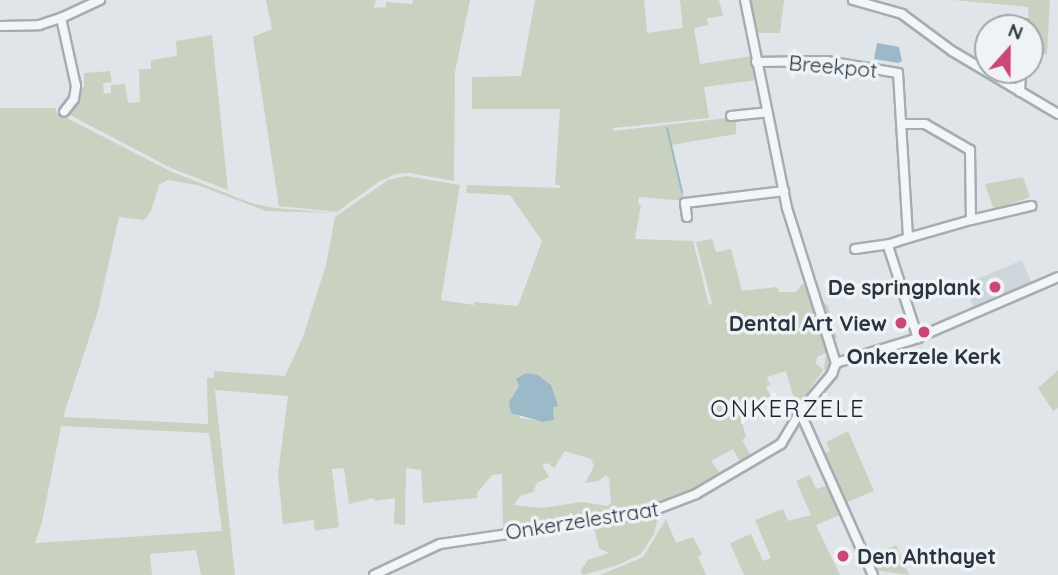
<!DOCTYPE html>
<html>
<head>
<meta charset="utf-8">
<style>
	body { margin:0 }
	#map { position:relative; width:1058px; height:575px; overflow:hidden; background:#e0e5e9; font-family:Quicksand,sans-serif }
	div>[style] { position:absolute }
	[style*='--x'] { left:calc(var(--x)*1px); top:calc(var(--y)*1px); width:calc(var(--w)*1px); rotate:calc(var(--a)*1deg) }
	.built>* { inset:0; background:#ced5db; transform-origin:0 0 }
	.green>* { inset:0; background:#c9d2c1 }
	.water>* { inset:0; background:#9bb9c8 }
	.stream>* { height:2px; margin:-1px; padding:0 1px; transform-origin:1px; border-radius:1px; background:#9bb9c8 }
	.roads { filter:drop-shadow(2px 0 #a5adb3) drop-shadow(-2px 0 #a5adb3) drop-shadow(0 2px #a5adb3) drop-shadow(0 -2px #a5adb3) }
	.minor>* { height:8px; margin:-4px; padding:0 4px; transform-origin:4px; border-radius:4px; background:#f3f5f7 }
	.dots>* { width:19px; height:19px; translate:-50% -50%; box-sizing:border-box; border:4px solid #eff3f6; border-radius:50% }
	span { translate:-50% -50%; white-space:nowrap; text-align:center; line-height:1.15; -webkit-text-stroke:7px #eff3f6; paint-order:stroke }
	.street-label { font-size:21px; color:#293540 }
	.poi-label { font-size:21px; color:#293540; font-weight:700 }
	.right { translate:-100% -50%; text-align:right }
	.left { translate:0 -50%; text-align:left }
	.quarter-label { font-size:24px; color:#1b2631; letter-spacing:2px }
	.north { position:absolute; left:974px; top:14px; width:70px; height:70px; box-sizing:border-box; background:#eff3f6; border:2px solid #a0a7ad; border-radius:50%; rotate:21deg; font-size:19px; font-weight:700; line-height:28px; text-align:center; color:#293540 }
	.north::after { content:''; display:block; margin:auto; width:24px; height:32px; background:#cc4773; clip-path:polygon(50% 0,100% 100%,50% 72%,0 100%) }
</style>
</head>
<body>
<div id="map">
	<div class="built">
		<i style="left:1022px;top:260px;width:25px;height:63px;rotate:67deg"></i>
	</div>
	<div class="green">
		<i style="clip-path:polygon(266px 0,376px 0,374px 8px,386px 7px,386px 2px,412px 4px,413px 0,470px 0,455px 72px,454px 181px,409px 173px,396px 174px,380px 181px,337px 212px,279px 206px,253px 37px,272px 29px)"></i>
		<i style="clip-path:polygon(evenodd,535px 0,644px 0,647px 33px,683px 28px,680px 0,719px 0,723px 16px,707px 18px,708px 25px,694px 28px,700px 64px,752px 56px,758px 80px,704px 87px,709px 118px,613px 128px,613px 131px,736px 117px,736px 134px,672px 145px,685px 201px,639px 197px,638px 204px,641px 205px,635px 239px,693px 241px,709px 305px,712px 304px,696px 242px,712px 239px,716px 252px,731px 249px,742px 291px,777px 287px,779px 292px,796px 292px,802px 284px,807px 285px,828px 306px,837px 338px,831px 340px,838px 362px,827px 373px,824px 369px,826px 353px,817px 357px,816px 364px,823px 369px,822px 372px,794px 411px,790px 401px,794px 399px,786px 371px,767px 377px,770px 385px,766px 386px,772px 400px,757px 406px,742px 422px,746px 437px,742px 440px,752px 458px,741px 463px,733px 449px,711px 461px,722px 476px,694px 493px,652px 511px,503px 531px,502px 474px,492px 475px,477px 493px,477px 498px,423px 503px,421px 470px,406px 468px,405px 525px,394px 524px,395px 498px,375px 501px,374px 498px,349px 504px,344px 468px,332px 469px,339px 527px,315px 531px,314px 520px,283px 524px,278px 474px,288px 396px,215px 390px,235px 575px,201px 575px,196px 550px,150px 554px,152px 575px,0 575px,0 108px,55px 108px,57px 113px,170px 171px,251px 203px,275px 208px,334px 213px,266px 211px,197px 185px,168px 180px,159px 185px,151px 211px,144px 220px,119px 217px,98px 311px,63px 417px,208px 424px,207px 378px,214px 378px,214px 371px,285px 376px,303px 337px,326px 265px,335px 217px,388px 180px,406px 176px,460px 185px,441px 300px,474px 305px,474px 302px,518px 306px,542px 241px,510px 195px,466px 193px,467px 185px,560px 188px,560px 185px,555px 185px,560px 109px,472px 109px,472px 77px,521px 76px,535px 0,538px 375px,551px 385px,557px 406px,553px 406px,548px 422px,520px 418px,511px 398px,519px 386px,538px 375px,535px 0,61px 426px,209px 433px,222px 531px,35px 543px,42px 522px,61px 426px,535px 0,565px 451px,591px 459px,594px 466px,585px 483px,598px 481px,606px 475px,609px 478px,611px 502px,608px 506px,582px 502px,542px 508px,514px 505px,520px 496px,533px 492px,537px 483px,549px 477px,542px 465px,547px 463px,554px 468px,565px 451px)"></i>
		<i style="clip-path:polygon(750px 0,784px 0,780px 33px,756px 33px)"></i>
		<i style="clip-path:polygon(953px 0,1050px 0,1047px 54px,1030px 55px,1028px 7px)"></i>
		<i style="clip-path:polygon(212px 35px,228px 190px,171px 168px,66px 113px,78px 88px,84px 87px,84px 73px,110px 71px,112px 82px,103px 83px,104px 94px,111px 93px,111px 85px,125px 84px,128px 103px,140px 102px,139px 69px,151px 69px,151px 60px,177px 56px,176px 41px)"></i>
		<i style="clip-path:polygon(1023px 177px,1030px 197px,994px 210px,985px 184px)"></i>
		<i style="clip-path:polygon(1058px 370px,1058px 408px,1053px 411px,1038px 388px)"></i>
		<i style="clip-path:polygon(848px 431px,874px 491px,845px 503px,823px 453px,830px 451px,826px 442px)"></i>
		<i style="clip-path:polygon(810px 475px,816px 489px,831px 484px,844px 513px,816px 525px,840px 575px,744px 575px,730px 543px,751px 534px,763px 561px,771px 558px,755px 520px,783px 509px,788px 521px,811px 515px,796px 481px)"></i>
		<i style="clip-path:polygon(659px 514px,654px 534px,641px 554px,618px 565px,583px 575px,580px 571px,588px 560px,609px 553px,599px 548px,594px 528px)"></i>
		<i style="clip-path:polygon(666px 519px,676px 543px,693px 537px,702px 554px,698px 557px,706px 575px,600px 575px,643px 557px)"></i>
		<i style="clip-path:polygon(896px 545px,909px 575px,874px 570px,868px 557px)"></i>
	</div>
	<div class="water">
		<i style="clip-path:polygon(877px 43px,899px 47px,902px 61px,898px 63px,874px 59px)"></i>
		<i style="clip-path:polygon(526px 373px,538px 375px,551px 385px,558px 406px,553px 407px,554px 420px,543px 422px,511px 413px,509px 402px,519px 386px,516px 379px)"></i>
	</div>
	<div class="stream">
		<i style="--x:667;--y:128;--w:66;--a:76.8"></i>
	</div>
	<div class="roads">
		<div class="minor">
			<i style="--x:745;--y:0;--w:212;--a:78.6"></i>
			<i style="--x:787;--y:208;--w:163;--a:72.5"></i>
			<i style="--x:853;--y:0;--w:51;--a:15.9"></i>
			<i style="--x:902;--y:14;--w:62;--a:36.5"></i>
			<i style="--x:952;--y:51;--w:123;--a:30.7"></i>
			<i style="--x:61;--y:18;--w:70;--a:77.6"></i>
			<i style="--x:76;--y:86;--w:13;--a:99"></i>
			<i style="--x:74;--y:99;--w:16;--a:128"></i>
			<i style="--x:0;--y:26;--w:39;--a:-1"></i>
			<i style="--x:39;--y:25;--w:23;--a:-18"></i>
			<i style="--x:61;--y:18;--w:43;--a:-24.8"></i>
			<i style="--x:1024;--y:28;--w:4;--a:-90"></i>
			<i style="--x:756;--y:62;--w:70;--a:-0.8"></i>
			<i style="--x:826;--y:61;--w:73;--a:9.5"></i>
			<i style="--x:898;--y:73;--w:165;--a:86.5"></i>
			<i style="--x:908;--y:238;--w:20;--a:162"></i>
			<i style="--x:889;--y:244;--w:5;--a:90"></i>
			<i style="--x:889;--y:249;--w:94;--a:72"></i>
			<i style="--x:1020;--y:92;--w:22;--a:-87"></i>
			<i style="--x:731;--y:116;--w:36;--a:-6"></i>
			<i style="--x:902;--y:124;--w:23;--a:0"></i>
			<i style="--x:925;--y:124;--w:52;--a:30"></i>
			<i style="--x:970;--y:150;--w:70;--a:89.2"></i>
			<i style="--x:971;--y:220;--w:66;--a:164.1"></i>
			<i style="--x:687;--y:217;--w:14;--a:-98"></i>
			<i style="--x:685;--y:203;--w:100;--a:-6.9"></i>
			<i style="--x:971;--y:220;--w:62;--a:-13.1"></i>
			<i style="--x:855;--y:249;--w:34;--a:-8"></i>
			<i style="--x:836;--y:363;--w:79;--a:-16.8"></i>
			<i style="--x:912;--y:340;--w:159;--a:-23.3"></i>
			<i style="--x:800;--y:412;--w:179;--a:65.9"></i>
			<i style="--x:374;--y:575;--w:73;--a:-25.2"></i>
			<i style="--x:440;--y:544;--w:206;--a:-8.4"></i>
			<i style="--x:644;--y:514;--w:56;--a:-21"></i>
			<i style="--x:696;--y:494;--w:99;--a:-30.5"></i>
			<i style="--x:781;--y:444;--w:37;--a:-59"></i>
			<i style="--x:800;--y:412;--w:50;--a:-49.9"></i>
			<i style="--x:832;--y:374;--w:12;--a:-70"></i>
		</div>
	</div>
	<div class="dots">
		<i style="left:995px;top:287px;background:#cc4773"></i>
		<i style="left:901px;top:323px;background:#cc4773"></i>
		<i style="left:924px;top:332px;background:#cc4773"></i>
		<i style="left:843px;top:556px;background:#cc4773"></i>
	</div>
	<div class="street-label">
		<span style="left:833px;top:66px;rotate:5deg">Breekpot</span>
		<span style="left:582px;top:520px;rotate:-9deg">Onkerzelestraat</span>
	</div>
	<div class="poi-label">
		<span class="right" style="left:981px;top:287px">De springplank</span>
		<span class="right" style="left:887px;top:323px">Dental Art View</span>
		<span style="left:924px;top:356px">Onkerzele Kerk</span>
		<span class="left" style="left:857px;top:556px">Den Ahthayet</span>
	</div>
	<div class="quarter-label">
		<span style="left:788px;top:409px">ONKERZELE</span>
	</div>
	<div class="north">N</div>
</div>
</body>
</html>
